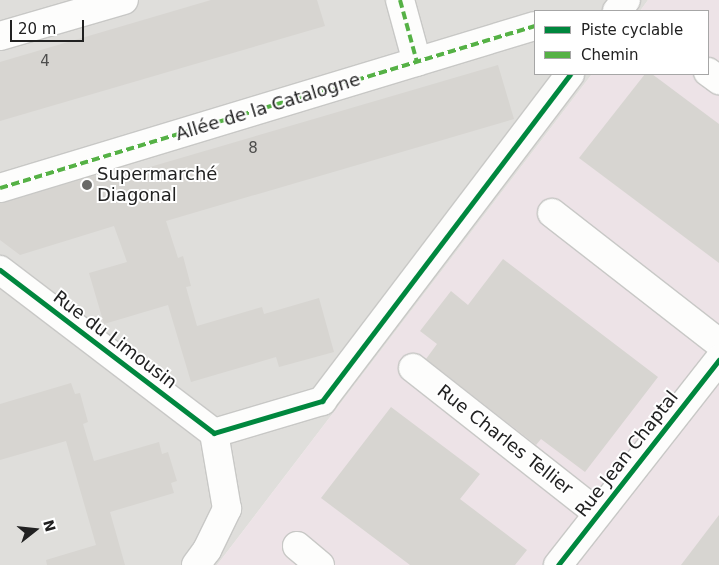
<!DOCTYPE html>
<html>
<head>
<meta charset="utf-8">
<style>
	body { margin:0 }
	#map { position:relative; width:719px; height:565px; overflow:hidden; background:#f0efea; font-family:"DejaVu Sans",sans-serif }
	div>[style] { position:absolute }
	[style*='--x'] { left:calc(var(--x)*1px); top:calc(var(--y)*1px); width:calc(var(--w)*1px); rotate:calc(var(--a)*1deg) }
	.residential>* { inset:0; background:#dfdedb }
	.industrial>* { inset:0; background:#ede3e7 }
	.building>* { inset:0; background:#d7d5d1 }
	.roads { filter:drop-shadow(1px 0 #c8c8c6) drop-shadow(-1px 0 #c8c8c6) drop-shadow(0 1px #c8c8c6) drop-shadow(0 -1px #c8c8c6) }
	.street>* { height:28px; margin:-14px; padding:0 14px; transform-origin:14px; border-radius:14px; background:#fdfdfc }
	.quiet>* { height:4px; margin-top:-2px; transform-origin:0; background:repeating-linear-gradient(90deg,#55b145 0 8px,transparent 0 12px) }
	.cycleway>* { height:5px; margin:-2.5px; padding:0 2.5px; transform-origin:2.5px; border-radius:2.5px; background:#00873e }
	.dots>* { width:14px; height:14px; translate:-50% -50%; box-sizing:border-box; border:2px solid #fff; border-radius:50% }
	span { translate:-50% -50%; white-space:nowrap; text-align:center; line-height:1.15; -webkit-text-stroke:4px #fff; paint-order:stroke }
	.number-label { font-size:15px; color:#4e4e4d }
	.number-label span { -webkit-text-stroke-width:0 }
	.street-label { font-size:18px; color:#212121 }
	.poi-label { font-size:18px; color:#212121 }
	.left { translate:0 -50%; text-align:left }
	.legend { position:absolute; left:534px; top:10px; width:175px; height:65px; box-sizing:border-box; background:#fff; border:1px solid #a6a6a6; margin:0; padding:6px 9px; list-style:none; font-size:15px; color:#212121 }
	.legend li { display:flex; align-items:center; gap:10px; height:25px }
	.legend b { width:25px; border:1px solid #a6a6a6 }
	.north { position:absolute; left:10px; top:505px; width:50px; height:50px; -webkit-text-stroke:4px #fff; paint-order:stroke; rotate:74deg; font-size:14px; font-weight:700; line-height:20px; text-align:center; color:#212121 }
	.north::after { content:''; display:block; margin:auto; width:18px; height:22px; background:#212121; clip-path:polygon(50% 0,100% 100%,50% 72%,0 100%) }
	.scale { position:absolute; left:10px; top:20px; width:74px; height:22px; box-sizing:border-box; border:2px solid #212121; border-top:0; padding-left:6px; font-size:15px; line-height:18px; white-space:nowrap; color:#212121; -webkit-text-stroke:4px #fff; paint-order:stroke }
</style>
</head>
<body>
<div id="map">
	<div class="residential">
		<i style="clip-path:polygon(0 0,648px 0,640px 11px,535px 11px,535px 74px,592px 74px,217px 565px,0 565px)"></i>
	</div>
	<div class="industrial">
		<i style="clip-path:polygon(648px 0,719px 0,719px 565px,217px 565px,592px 74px,708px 74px,708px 11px,640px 11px)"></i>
	</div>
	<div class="building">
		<i style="clip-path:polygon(211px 0,317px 0,325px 26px,0 121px,0 62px)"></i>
		<i style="clip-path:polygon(498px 65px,514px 119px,166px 221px,178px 258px,183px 256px,191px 286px,186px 287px,197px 326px,262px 307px,264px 314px,319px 298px,334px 352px,279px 367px,276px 357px,191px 382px,168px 305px,104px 324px,89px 273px,127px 262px,114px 226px,20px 255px,0 240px,0 203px,100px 174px,102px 181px)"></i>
		<i style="clip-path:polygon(645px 74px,652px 74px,719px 124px,719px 263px,579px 158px)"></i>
		<i style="clip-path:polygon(503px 259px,658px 377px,585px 472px,541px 439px,536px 445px,426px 359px,437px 344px,420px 331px,451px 291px,468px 305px)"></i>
		<i style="clip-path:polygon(71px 383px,75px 394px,80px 393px,88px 422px,83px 424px,94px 461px,159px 442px,162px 454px,168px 452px,177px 481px,171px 483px,174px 493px,110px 512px,125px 565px,47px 565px,46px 560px,96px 545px,66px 441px,0 460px,0 404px)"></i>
		<i style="clip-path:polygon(391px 407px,480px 474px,460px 499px,527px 550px,515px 565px,410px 565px,321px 498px)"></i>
		<i style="clip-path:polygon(719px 515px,719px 565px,681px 565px)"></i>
	</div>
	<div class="roads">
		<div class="street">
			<i style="--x:400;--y:0;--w:64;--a:74.7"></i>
			<i style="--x:617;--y:11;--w:14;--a:-51"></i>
			<i style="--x:0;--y:36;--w:129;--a:-16.2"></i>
			<i style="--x:708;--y:72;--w:14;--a:36"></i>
			<i style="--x:0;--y:188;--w:559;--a:-16.85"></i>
			<i style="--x:552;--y:213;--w:212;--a:37.9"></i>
			<i style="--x:0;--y:270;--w:269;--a:37.3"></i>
			<i style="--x:413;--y:368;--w:234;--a:38.2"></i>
			<i style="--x:214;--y:433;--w:113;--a:-16.5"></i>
			<i style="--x:322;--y:401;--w:410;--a:-52.8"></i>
			<i style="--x:297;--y:546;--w:30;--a:40"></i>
			<i style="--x:196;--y:565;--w:19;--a:-54"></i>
			<i style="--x:207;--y:550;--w:46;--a:-64"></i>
			<i style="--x:227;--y:509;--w:77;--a:-99.7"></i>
			<i style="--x:558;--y:565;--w:261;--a:-51.9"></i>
		</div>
	</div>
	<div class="quiet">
		<i style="--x:400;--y:0;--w:64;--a:74.7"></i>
		<i style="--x:0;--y:188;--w:559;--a:-16.85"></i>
	</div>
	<div class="cycleway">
		<i style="--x:0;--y:270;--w:269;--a:37.3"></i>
		<i style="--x:214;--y:433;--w:113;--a:-16.5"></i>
		<i style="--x:322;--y:401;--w:410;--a:-52.8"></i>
		<i style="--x:558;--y:565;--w:261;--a:-51.9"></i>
	</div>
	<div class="dots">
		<i style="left:87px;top:185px;background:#696967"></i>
	</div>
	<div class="number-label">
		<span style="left:45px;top:62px">4</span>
		<span style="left:253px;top:149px">8</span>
	</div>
	<div class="street-label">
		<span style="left:268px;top:107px;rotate:-17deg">Allée de la Catalogne</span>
		<span style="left:115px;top:340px;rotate:37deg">Rue du Limousin</span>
		<span style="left:505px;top:440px;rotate:38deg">Rue Charles Tellier</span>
		<span style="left:627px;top:454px;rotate:-52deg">Rue Jean Chaptal</span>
	</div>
	<div class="poi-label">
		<span class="left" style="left:97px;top:185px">Supermarché<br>Diagonal</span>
	</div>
	<ul class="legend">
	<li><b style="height:6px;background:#00873e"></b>Piste cyclable</li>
	<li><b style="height:6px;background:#55b145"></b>Chemin</li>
	</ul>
	<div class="north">N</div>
	<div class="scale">20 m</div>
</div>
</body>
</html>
